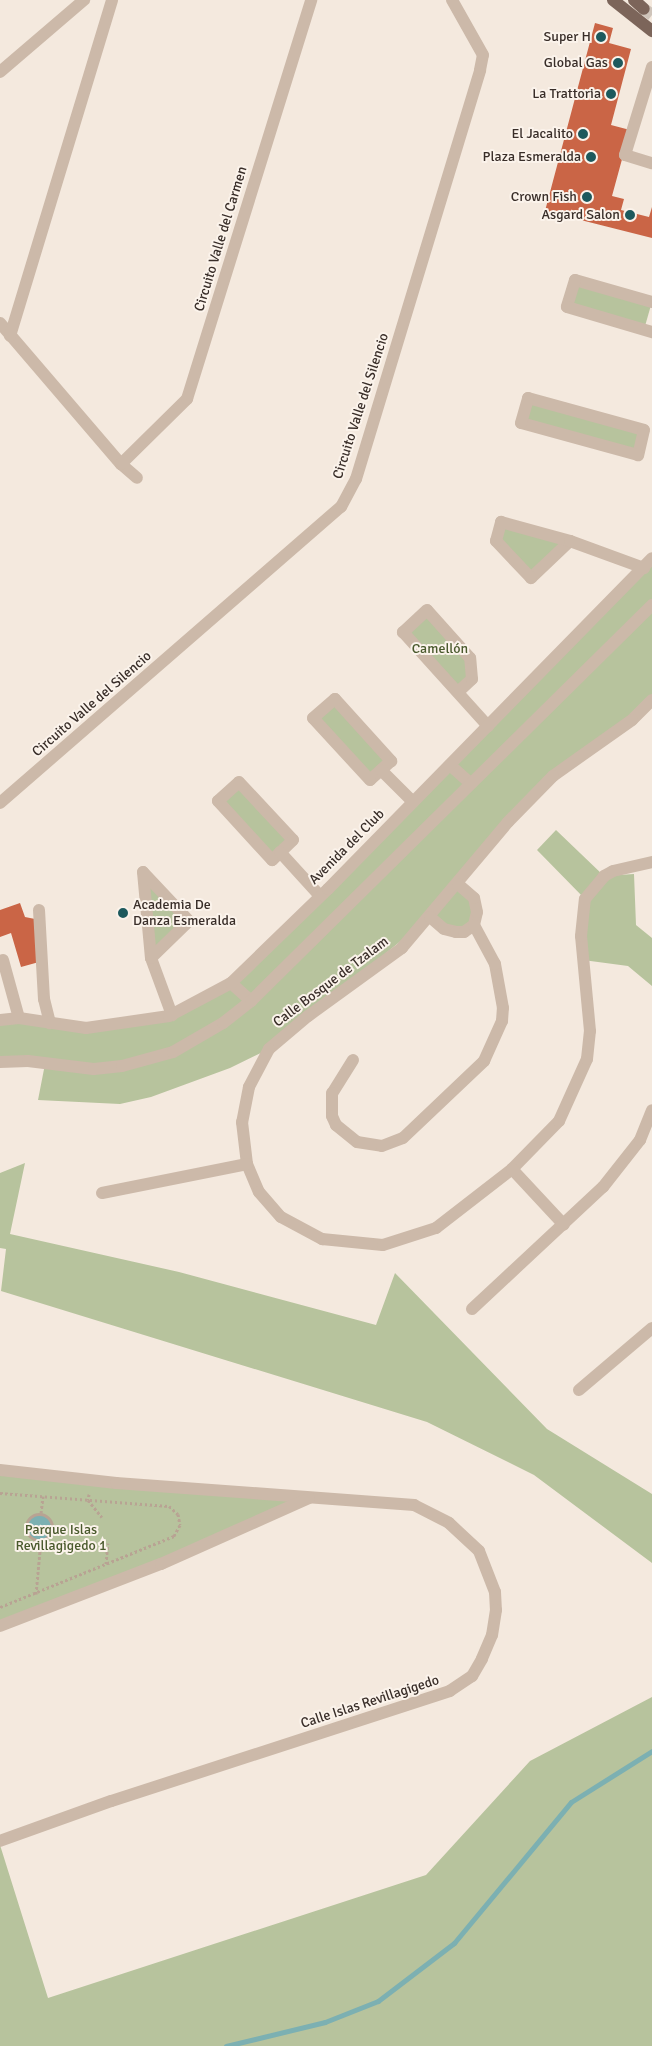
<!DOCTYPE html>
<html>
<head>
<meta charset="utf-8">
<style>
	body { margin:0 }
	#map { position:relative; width:652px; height:2046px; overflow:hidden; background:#f4e9de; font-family:Signika,sans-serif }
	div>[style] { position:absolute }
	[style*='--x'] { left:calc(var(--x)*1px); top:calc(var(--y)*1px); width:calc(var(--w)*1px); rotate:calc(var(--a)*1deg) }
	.green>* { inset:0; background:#b7c39d; transform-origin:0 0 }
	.water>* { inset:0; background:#7cb0b2 }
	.round { border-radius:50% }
	.stream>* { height:5px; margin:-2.5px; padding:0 2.5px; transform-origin:2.5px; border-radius:2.5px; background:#7cb0b2 }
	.building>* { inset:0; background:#ca6546 }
	.major-tunnel>* { height:12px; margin-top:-6px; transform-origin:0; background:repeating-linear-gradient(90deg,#cfc4ba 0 12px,transparent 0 18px) }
	.path>* { height:3px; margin-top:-1.5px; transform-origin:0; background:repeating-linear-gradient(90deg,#b8a393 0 2.5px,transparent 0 5px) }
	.path>.ring { margin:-1.5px; padding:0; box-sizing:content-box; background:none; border:3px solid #b8a393; border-radius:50% }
	.minor>* { height:12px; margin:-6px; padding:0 6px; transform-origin:6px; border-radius:6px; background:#ccb9a9 }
	.major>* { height:12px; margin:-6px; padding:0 6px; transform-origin:6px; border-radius:6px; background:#7c655a }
	.dots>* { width:14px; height:14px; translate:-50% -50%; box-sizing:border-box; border:2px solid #fbf3eb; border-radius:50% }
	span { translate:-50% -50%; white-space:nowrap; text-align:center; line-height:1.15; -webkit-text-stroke:4px #fbf3eb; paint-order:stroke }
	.poi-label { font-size:14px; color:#392e29 }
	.right { translate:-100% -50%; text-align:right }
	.left { translate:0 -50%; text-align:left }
	.street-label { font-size:14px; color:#392e29 }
	.park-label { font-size:14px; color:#49592c }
</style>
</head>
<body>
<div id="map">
	<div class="green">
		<i style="left:575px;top:280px;width:80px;height:28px;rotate:16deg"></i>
		<i style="left:528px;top:398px;width:120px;height:26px;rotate:15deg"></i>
		<i style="clip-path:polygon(501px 522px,570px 541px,531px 578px,496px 541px)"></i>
		<i style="clip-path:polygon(652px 558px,652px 700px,553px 776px,459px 884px,477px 912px,464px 932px,430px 917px,269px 1049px,230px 1068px,151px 1097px,120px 1104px,38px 1100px,45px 1064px,0 1062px,0 1020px,86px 1028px,169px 1016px,231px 983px)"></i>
		<i style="clip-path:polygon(427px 610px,470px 658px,472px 679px,458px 692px,403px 632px)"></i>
		<i style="left:335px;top:699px;width:84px;height:29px;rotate:48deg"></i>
		<i style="left:239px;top:782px;width:79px;height:28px;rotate:47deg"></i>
		<i style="clip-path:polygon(556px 830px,604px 876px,634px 874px,636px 925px,652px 938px,652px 986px,628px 966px,583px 960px,585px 899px,537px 850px)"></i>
		<i style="clip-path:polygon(143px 873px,189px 921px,151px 958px)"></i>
		<i style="clip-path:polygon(25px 1163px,10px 1234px,179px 1272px,376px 1325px,395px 1273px,547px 1429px,652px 1494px,652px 1563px,534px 1475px,427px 1422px,1px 1291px,6px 1249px,0 1248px,0 1173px)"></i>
		<i style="clip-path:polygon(0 1470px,310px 1497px,0 1626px)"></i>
		<i style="clip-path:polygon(652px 1697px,652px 2046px,0 2046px,0 1845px,48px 1998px,426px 1875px,530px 1761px)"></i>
	</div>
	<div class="water">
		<i class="round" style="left:26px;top:1514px;width:26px;height:26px"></i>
	</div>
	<div class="stream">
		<i style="--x:226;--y:2046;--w:102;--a:-13.6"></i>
		<i style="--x:325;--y:2022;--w:57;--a:-21.6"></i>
		<i style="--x:378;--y:2001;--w:96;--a:-37.3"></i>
		<i style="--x:454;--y:1943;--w:183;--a:-50.3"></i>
		<i style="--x:571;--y:1802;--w:96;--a:-32.2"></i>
	</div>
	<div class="building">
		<i style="clip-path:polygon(595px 23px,613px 28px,609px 43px,631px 49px,611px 125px,630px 130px,612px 196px,624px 199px,621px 210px,649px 217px,652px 207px,652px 238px,545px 211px)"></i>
		<i style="clip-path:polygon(20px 903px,25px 917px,35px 919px,39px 962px,21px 967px,11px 933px,0 937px,0 910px)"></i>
	</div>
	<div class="major-tunnel">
		<i style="--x:644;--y:9;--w:10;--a:37"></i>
	</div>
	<div class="path">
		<i style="--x:0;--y:1493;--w:169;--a:4.4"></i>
		<i style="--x:169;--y:1506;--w:12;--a:42"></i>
		<i style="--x:178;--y:1514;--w:11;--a:80"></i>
		<i style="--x:180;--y:1525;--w:13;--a:119"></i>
		<i style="--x:174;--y:1536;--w:188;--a:157.8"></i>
		<i style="--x:89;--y:1494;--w:6;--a:99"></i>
		<i style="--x:88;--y:1500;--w:22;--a:51"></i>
		<i style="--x:41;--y:1513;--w:17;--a:-83"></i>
		<i class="ring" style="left:26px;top:1514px;width:23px;height:23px"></i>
		<i style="--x:106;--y:1564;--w:21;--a:-85"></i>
		<i style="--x:36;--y:1594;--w:54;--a:-84.7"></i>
	</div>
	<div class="minor">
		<i style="--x:652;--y:67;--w:92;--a:107.1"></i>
		<i style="--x:625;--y:155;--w:28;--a:17"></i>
		<i style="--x:0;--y:72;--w:111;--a:-40.6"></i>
		<i style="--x:652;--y:302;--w:80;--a:-164.1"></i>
		<i style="--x:575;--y:280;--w:28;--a:107"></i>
		<i style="--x:567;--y:307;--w:89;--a:16.4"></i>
		<i style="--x:0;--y:323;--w:186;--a:49.4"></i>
		<i style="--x:121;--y:464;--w:21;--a:41"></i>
		<i style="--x:10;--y:336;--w:351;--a:-73.1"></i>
		<i style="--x:528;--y:398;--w:120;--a:15.4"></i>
		<i style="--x:644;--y:430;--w:26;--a:103"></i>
		<i style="--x:638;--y:455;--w:121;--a:-164.7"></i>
		<i style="--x:521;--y:423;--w:26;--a:-74"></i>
		<i style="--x:121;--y:464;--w:93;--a:-44.6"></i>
		<i style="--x:187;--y:399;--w:418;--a:-72.7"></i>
		<i style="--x:570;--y:541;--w:54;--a:136.5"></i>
		<i style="--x:531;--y:578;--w:51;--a:-133.4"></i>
		<i style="--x:496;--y:541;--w:20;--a:-75"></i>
		<i style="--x:501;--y:522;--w:72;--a:15.4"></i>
		<i style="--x:570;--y:541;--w:79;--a:20"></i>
		<i style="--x:458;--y:692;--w:19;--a:-43"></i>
		<i style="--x:472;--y:679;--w:21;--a:-95"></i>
		<i style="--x:470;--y:658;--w:64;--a:-131.9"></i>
		<i style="--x:427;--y:610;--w:33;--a:137"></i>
		<i style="--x:403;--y:632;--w:127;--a:47.9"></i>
		<i style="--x:335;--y:699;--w:84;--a:47.9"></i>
		<i style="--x:391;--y:761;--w:28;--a:138"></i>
		<i style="--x:370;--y:780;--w:84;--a:-132.6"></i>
		<i style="--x:313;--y:718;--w:29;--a:-41"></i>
		<i style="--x:652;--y:700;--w:28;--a:135"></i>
		<i style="--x:632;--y:720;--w:97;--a:144.7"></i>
		<i style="--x:553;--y:776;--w:64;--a:134.4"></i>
		<i style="--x:508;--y:822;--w:165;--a:130.1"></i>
		<i style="--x:402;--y:948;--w:116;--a:144.1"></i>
		<i style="--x:308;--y:1016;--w:51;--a:139.8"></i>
		<i style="--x:269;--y:1049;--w:43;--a:117.8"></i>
		<i style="--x:249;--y:1087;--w:36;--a:101"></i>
		<i style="--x:242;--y:1122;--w:42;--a:83.2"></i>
		<i style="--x:247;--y:1164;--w:30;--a:67"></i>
		<i style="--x:259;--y:1192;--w:33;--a:49"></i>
		<i style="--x:281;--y:1217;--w:47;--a:28.2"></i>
		<i style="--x:322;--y:1239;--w:61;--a:5.6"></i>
		<i style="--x:383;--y:1245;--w:56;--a:-17.8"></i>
		<i style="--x:436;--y:1228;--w:96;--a:-37.8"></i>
		<i style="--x:512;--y:1169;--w:67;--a:-45.6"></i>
		<i style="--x:559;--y:1121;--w:68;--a:-65.7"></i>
		<i style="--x:587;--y:1059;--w:28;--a:-84"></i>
		<i style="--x:590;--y:1031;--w:95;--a:-95.4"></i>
		<i style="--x:581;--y:936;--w:37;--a:-84"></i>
		<i style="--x:585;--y:899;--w:30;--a:-50"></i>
		<i style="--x:604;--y:876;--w:10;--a:-29"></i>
		<i style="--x:613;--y:871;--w:40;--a:-13"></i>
		<i style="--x:450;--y:765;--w:27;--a:42"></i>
		<i style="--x:381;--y:770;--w:45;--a:45"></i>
		<i style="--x:239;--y:782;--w:79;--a:47"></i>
		<i style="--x:293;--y:840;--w:29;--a:136"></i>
		<i style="--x:272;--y:860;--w:80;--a:-132.5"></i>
		<i style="--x:218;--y:801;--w:28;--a:-42"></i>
		<i style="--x:0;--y:803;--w:452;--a:-41"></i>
		<i style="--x:341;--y:507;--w:32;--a:-62"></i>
		<i style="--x:356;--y:479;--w:427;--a:-73.1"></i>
		<i style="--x:480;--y:70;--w:15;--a:-79"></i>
		<i style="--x:483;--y:55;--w:63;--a:-119.4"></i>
		<i style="--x:280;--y:852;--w:59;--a:47.7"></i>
		<i style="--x:143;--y:872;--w:86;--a:84.7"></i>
		<i style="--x:151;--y:958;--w:61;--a:69.8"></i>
		<i style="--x:143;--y:872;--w:67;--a:46.8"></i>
		<i style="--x:189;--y:921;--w:53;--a:135.8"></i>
		<i style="--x:39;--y:910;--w:89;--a:86.8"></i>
		<i style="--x:44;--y:999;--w:25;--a:76"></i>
		<i style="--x:430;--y:917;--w:18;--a:41"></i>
		<i style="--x:444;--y:929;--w:12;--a:14"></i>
		<i style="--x:456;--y:932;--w:8;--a:0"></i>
		<i style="--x:464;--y:932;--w:12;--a:-35"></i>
		<i style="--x:474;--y:925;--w:13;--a:-77"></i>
		<i style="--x:477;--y:912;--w:14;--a:-102"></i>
		<i style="--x:474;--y:898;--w:21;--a:-139"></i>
		<i style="--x:3;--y:960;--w:60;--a:74.6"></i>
		<i style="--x:231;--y:983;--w:27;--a:42"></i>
		<i style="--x:0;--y:1020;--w:19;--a:-6"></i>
		<i style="--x:19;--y:1018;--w:68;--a:8.5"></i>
		<i style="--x:86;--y:1028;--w:84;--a:-8.2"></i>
		<i style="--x:169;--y:1016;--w:70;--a:-28"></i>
		<i style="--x:231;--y:983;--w:135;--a:-44.1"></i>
		<i style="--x:328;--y:889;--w:463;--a:-45.6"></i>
		<i style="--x:353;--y:1060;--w:39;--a:122"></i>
		<i style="--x:332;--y:1093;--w:23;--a:90"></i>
		<i style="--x:332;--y:1116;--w:10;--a:66"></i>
		<i style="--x:336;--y:1125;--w:27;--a:39"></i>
		<i style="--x:357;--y:1142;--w:25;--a:9"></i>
		<i style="--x:382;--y:1146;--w:22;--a:-21"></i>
		<i style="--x:403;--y:1138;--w:112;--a:-43.5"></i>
		<i style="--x:484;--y:1061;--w:44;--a:-65.8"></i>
		<i style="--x:502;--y:1021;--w:13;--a:-86"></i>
		<i style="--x:503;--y:1008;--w:45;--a:-100.3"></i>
		<i style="--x:495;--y:964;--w:44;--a:-118.3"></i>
		<i style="--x:0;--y:1062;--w:28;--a:-2"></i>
		<i style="--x:28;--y:1061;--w:66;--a:6.9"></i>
		<i style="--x:94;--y:1069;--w:28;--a:-6"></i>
		<i style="--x:122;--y:1066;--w:53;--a:-15.4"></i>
		<i style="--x:173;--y:1052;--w:58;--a:-30.1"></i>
		<i style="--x:223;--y:1023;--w:36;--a:-38"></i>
		<i style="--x:251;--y:1001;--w:564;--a:-44.64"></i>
		<i style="--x:512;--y:1169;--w:76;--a:47.1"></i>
		<i style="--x:102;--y:1193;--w:148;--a:-11.3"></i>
		<i style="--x:472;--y:1309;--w:179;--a:-43"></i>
		<i style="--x:603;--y:1187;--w:60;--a:-51.8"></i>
		<i style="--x:640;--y:1140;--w:32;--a:-68"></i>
		<i style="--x:579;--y:1390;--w:96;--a:-40.3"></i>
		<i style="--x:0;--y:1470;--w:117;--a:6.4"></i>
		<i style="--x:116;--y:1483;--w:299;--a:4.2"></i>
		<i style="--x:414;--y:1505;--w:39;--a:27"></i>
		<i style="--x:449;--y:1523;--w:41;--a:43"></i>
		<i style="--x:479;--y:1551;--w:44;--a:68.7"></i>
		<i style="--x:495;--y:1592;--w:18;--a:87"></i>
		<i style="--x:496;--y:1610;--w:25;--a:99"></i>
		<i style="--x:492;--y:1635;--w:26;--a:113"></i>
		<i style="--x:482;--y:1659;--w:20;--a:120"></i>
		<i style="--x:472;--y:1676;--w:27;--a:146"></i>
		<i style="--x:450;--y:1691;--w:356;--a:162"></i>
		<i style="--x:111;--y:1801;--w:118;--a:160.2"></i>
		<i style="--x:0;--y:1626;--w:173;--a:-21.1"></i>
		<i style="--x:161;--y:1564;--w:162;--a:-24"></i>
	</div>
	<div class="major">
		<i style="--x:613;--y:0;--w:50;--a:38.5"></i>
		<i style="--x:634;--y:0;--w:13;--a:42"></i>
	</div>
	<div class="dots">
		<i style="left:601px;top:37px;background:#1d595d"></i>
		<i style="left:618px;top:63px;background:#1d595d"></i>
		<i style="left:611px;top:94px;background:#1d595d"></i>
		<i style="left:583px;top:134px;background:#1d595d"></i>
		<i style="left:591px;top:157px;background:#1d595d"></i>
		<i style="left:587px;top:197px;background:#1d595d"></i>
		<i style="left:630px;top:215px;background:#1d595d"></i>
		<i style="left:123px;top:913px;background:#1d595d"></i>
	</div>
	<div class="poi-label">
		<span class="right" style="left:591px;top:37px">Super H</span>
		<span class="right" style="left:608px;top:63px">Global Gas</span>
		<span class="right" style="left:601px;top:94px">La Trattoria</span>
		<span class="right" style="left:573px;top:134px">El Jacalito</span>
		<span class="right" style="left:581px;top:157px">Plaza Esmeralda</span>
		<span class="right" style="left:577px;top:197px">Crown Fish</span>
		<span class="right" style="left:620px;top:215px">Asgard Salon</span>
		<span class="left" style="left:133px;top:913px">Academia De<br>Danza Esmeralda</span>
	</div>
	<div class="street-label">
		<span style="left:221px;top:239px;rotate:-73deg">Circuito Valle del Carmen</span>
		<span style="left:361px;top:406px;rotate:-72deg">Circuito Valle del Silencio</span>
		<span style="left:92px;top:704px;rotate:-41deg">Circuito Valle del Silencio</span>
		<span style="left:347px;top:847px;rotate:-45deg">Avenida del Club</span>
		<span style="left:331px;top:982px;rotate:-37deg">Calle Bosque de Tzalam</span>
		<span style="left:370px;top:1702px;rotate:-18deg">Calle Islas Revillagigedo</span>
	</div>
	<div class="park-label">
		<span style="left:440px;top:649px">Camellón</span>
		<span style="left:61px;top:1538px">Parque Islas<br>Revillagigedo 1</span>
	</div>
</div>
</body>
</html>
